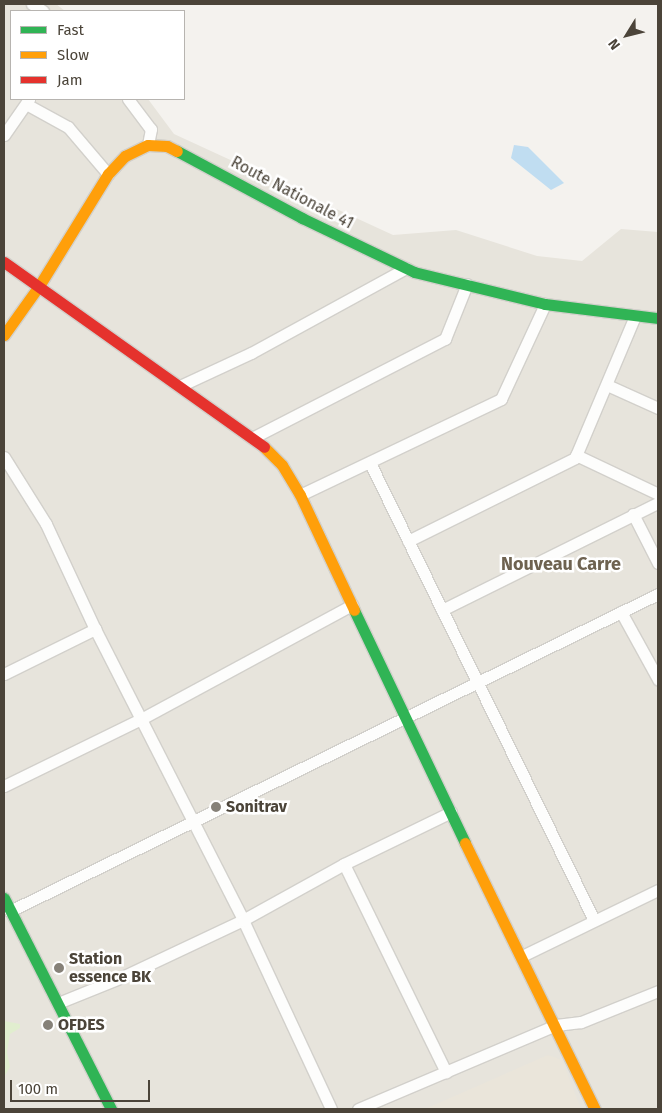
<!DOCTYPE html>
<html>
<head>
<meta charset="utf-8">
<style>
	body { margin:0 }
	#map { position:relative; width:662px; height:1113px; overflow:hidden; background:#f4f2ee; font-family:"Fira Sans",sans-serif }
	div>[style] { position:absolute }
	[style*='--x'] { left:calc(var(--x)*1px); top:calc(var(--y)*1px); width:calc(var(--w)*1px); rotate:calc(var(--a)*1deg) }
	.residential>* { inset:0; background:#e7e4dc }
	.education>* { inset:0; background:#eae5da }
	.green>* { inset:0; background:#e1eecf }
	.water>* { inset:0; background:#c0ddf1 }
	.roads { filter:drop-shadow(1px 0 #d2d0cb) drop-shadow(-1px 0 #d2d0cb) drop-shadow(0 1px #d2d0cb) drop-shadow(0 -1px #d2d0cb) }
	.street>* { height:11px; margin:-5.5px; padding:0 5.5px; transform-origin:5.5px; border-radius:5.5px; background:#fdfdfc }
	.fast>* { height:11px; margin:-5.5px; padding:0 5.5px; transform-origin:5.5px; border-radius:5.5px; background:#30b455 }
	.slow>* { height:11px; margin:-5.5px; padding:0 5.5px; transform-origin:5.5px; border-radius:5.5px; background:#ff9f0a }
	.jam>* { height:11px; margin:-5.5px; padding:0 5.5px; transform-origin:5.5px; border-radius:5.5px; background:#e5322d }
	.dots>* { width:14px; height:14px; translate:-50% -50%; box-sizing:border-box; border:2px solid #fff; border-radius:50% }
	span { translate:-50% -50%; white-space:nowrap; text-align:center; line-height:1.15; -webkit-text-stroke:5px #fff; paint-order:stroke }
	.street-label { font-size:16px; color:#4b4439 }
	.poi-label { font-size:16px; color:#4b4439; font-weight:700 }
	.left { translate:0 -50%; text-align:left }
	.neighbourhood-label { font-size:18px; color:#6e6250; font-weight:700 }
	.frame { position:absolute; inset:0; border:5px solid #4b4439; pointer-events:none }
	.legend { position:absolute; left:10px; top:10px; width:175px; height:90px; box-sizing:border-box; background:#fff; border:1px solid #b7b4b0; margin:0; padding:6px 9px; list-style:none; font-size:15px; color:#4b4439 }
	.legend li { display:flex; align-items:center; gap:10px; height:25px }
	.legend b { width:25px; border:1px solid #b7b4b0 }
	.north { position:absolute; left:602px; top:10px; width:50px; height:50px; -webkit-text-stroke:4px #fff; paint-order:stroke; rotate:234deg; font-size:14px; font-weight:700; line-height:20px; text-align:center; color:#4b4439 }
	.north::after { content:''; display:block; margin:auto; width:18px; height:22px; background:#4b4439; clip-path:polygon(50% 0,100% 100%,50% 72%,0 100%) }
	.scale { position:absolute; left:10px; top:1080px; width:140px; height:22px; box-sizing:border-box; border:2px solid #4b4439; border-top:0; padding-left:6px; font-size:15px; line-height:18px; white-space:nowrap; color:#4b4439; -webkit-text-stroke:4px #fff; paint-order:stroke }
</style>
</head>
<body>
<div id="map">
	<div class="residential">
		<i style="clip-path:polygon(4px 4px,56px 4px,65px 11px,11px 11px,11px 99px,148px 99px,174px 134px,393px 235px,456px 230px,537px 256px,582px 261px,621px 229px,658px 232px,658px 1109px,4px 1109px)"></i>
	</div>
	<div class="education">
		<i style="clip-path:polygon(548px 1055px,562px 1060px,581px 1109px,425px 1109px)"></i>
	</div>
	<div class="green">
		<i style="clip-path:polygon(4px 1021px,20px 1024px,20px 1028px,10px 1034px,7px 1052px,10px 1067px,4px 1077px)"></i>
	</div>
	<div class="water">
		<i style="clip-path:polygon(514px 145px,528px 147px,564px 183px,551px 190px,511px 158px)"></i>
	</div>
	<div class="roads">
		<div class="street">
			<i style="--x:32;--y:4;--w:13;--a:32"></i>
			<i style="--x:128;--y:99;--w:38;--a:53"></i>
			<i style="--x:151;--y:129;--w:16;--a:101"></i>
			<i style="--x:26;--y:104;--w:48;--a:28.7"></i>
			<i style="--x:68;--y:127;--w:62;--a:49.6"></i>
			<i style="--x:4;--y:135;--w:44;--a:-55.2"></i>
			<i style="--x:607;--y:385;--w:56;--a:24.3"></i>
			<i style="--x:180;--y:386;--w:78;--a:-24.9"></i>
			<i style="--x:251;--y:353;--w:177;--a:-28.7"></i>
			<i style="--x:254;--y:437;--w:215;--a:-27.2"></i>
			<i style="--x:445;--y:339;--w:59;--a:-68.2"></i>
			<i style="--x:576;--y:455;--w:91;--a:25.4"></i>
			<i style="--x:4;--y:457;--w:79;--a:57.9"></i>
			<i style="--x:46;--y:524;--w:116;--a:65"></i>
			<i style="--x:95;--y:629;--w:326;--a:63"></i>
			<i style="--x:243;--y:920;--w:208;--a:65"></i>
			<i style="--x:370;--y:463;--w:509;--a:63.89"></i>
			<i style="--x:300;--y:495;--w:223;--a:-25.5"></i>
			<i style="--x:501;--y:399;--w:105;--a:-65.1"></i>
			<i style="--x:633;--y:514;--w:55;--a:63"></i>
			<i style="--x:408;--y:541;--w:186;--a:-26.4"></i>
			<i style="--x:575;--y:458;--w:154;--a:-67.1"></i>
			<i style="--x:442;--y:610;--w:241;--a:-26.4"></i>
			<i style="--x:621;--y:612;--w:77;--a:61.1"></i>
			<i style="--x:4;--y:674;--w:102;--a:-26.3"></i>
			<i style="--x:4;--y:786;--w:153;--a:-26.1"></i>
			<i style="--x:141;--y:719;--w:240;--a:-28.4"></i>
			<i style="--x:344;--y:864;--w:232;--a:63.9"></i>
			<i style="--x:10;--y:911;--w:721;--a:-26.07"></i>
			<i style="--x:522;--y:956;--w:151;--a:-25.9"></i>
			<i style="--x:58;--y:1003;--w:67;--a:-22"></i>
			<i style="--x:120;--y:978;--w:136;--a:-25.2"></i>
			<i style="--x:243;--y:920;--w:115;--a:-29"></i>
			<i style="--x:344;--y:864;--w:119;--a:-25.9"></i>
			<i style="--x:358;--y:1109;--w:215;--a:-23"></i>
			<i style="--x:556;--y:1025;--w:25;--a:-7"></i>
			<i style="--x:581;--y:1022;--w:83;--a:-21.9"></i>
		</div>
		<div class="fast">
			<i style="--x:177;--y:151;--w:142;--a:28.2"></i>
			<i style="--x:302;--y:218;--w:124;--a:25.7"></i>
			<i style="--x:414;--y:272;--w:135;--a:13.7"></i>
			<i style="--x:545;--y:304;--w:114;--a:7.1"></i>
			<i style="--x:354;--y:610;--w:258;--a:64.5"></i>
			<i style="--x:4;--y:898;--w:237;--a:63.1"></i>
		</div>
		<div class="slow">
			<i style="--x:4;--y:335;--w:60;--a:-54.5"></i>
			<i style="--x:39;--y:286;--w:132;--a:-58.4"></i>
			<i style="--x:108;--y:174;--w:25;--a:-47"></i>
			<i style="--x:125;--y:156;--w:25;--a:-26"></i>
			<i style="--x:148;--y:145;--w:19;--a:3"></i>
			<i style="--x:167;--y:146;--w:11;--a:27"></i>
			<i style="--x:264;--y:447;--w:25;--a:45"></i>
			<i style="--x:282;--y:465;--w:35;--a:59"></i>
			<i style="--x:300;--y:495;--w:127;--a:64.8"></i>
			<i style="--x:465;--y:843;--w:296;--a:64"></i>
		</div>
		<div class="jam">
			<i style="--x:4;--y:262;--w:319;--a:35.4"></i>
		</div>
	</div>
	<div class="dots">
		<i style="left:216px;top:807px;background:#868178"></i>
		<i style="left:59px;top:968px;background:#868178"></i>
		<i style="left:48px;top:1025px;background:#868178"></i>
	</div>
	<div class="street-label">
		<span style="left:292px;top:193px;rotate:28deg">Route Nationale 41</span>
	</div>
	<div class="poi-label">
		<span class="left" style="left:226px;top:807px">Sonitrav</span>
		<span class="left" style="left:69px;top:968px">Station<br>essence BK</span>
		<span class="left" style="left:58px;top:1025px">OFDES</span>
	</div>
	<div class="neighbourhood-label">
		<span style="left:561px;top:564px">Nouveau Carre</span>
	</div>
	<div class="frame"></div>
	<ul class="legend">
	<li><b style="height:6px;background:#30b455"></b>Fast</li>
	<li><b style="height:6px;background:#ff9f0a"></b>Slow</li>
	<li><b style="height:6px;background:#e5322d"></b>Jam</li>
	</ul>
	<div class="north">N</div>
	<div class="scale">100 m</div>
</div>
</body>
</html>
